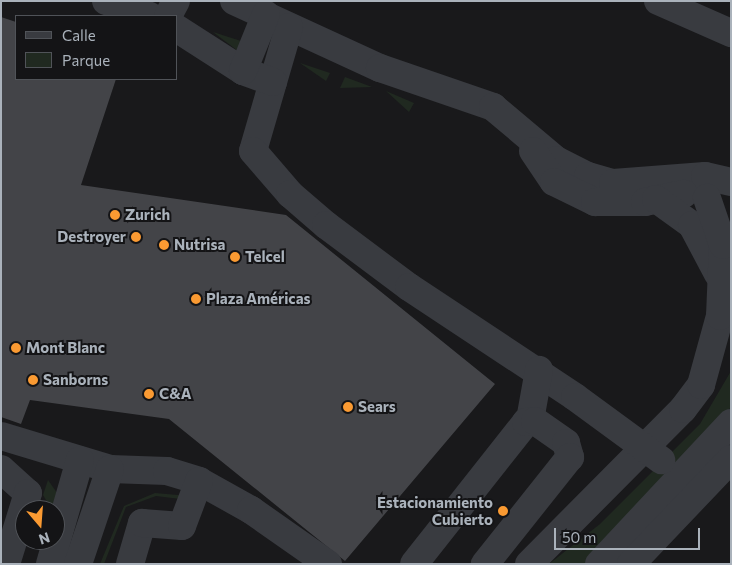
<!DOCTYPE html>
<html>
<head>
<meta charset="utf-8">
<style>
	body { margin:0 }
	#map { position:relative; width:732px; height:565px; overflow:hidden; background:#19191b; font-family:Commissioner,sans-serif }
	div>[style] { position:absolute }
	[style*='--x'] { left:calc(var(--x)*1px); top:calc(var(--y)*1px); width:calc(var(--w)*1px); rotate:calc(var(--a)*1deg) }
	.green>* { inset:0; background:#202920 }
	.building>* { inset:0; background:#434448 }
	.minor>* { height:28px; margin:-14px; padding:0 14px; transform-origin:14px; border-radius:14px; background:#393b40 }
	.minor-bridge>* { height:28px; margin:-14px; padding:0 14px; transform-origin:14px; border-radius:14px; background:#393b40 }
	.dots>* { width:14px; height:14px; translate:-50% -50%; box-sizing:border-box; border:2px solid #141416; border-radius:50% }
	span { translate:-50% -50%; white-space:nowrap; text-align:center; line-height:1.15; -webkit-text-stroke:4px #141416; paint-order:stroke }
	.poi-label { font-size:15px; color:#aab2bb; font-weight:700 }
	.left { translate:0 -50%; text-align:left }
	.right { translate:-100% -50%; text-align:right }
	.frame { position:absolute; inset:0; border:2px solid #aab2bb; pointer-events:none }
	.legend { position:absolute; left:15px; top:15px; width:162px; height:65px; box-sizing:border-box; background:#141416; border:1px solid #505358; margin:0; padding:6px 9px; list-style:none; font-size:15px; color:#aab2bb }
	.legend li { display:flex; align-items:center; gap:10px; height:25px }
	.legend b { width:25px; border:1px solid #505358 }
	.north { position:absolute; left:15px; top:500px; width:50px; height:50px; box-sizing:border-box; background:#141416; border:1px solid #505358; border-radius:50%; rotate:162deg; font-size:14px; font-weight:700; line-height:20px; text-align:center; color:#aab2bb }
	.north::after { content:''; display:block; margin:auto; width:18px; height:22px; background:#fa9a32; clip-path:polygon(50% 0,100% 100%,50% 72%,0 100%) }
	.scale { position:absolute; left:554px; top:528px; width:146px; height:22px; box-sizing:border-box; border:2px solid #aab2bb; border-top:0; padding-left:6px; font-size:15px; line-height:18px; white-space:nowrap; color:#aab2bb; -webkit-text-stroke:4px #141416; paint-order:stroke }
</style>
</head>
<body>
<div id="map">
	<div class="green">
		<i style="clip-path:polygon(213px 32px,241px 41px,238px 51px)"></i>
		<i style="clip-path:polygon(300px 63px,330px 73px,326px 81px)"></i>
		<i style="clip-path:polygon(345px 77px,372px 87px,340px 88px)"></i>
		<i style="clip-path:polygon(386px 91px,414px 103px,409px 112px)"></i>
		<i style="clip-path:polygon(731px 371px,731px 407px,589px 564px,549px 564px,600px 524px,700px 424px)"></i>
		<i style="clip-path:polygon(48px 480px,62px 500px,52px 510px,43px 495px)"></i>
		<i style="clip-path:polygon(155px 493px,189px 496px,189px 500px,156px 496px,126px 507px,104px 564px,100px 564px,124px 506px)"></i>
	</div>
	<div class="building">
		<i style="clip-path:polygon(1px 17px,16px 22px,16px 79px,116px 79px,81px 185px,286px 215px,495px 384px,345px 561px,169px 419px,30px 400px,21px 424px,1px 417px)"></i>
	</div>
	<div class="minor">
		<i style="--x:106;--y:1;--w:46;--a:18.8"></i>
		<i style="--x:234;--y:1;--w:161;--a:24.7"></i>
		<i style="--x:380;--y:68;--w:120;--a:19"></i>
		<i style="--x:493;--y:107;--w:82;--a:40.1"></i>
		<i style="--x:556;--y:160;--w:36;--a:27"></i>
		<i style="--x:588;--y:176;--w:26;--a:16"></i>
		<i style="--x:613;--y:183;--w:92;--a:-4.4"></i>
		<i style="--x:705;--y:176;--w:27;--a:13"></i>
		<i style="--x:658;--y:1;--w:80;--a:23.7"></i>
		<i style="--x:168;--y:16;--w:17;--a:-62"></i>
		<i style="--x:289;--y:27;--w:129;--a:106.2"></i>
		<i style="--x:253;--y:151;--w:57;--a:49.3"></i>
		<i style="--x:290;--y:194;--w:48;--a:40.7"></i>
		<i style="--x:326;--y:225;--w:104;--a:36.8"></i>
		<i style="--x:409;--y:287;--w:199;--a:33.5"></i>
		<i style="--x:176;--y:28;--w:80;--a:32.7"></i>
		<i style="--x:243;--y:71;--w:32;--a:20"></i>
		<i style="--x:243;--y:71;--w:61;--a:-68"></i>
		<i style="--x:533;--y:151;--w:37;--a:56"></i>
		<i style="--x:554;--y:182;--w:46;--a:26"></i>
		<i style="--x:595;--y:202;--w:50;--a:0"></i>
		<i style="--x:645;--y:202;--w:40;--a:-12"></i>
		<i style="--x:656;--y:199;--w:44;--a:35.8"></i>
		<i style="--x:692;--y:225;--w:55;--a:62"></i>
		<i style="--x:530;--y:420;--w:51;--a:-79.8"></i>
		<i style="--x:1;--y:436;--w:114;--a:16.8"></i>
		<i style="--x:110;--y:469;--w:57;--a:2"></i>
		<i style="--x:167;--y:471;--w:34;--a:17"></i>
		<i style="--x:199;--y:481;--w:60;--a:29.1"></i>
		<i style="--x:251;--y:510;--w:94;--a:35"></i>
		<i style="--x:1;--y:469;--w:36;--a:42"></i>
		<i style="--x:28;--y:493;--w:74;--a:107.2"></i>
		<i style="--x:50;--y:564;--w:108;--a:-73.9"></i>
		<i style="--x:78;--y:564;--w:100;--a:-71.4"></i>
		<i style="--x:130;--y:564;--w:43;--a:-73.7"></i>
		<i style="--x:142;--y:523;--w:40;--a:4.3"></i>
		<i style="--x:182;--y:526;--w:48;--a:-69.3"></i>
		<i style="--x:414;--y:564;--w:181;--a:-51.7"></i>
		<i style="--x:526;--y:422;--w:9;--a:-6"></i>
		<i style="--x:535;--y:421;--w:38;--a:35"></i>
		<i style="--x:566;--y:443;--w:15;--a:74"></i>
		<i style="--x:570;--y:457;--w:137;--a:128.5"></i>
		<i style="--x:529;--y:564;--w:218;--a:-45.2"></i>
		<i style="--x:683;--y:409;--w:30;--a:-53"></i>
		<i style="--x:701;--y:385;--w:72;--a:-74.6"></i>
		<i style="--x:720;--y:316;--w:71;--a:-87.6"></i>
		<i style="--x:723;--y:245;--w:50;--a:-108.8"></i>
		<i style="--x:599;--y:564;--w:193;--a:-46.9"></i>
		<i style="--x:631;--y:564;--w:145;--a:-46.4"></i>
	</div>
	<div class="minor-bridge">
		<i style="--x:575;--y:397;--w:107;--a:36.2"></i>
	</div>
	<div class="dots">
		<i style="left:115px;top:215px;background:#fa9a32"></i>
		<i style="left:136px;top:237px;background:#fa9a32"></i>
		<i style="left:164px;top:245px;background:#fa9a32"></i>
		<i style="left:235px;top:257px;background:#fa9a32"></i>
		<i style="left:196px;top:299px;background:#fa9a32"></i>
		<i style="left:16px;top:348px;background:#fa9a32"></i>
		<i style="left:33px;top:380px;background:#fa9a32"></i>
		<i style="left:149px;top:394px;background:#fa9a32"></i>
		<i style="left:348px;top:407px;background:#fa9a32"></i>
		<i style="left:503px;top:511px;background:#fa9a32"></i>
	</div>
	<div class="poi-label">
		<span class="left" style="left:125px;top:215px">Zurich</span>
		<span class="right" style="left:126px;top:237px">Destroyer</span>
		<span class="left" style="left:174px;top:245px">Nutrisa</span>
		<span class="left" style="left:245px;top:257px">Telcel</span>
		<span class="left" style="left:206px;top:299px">Plaza Américas</span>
		<span class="left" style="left:26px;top:348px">Mont Blanc</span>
		<span class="left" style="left:43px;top:380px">Sanborns</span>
		<span class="left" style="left:159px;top:394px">C&amp;A</span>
		<span class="left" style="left:358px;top:407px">Sears</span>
		<span class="right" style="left:493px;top:511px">Estacionamiento<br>Cubierto</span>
	</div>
	<div class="frame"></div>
	<ul class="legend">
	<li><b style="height:6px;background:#393b40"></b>Calle</li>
	<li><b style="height:14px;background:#202920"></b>Parque</li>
	</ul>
	<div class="north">N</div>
	<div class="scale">50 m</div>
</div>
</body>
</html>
